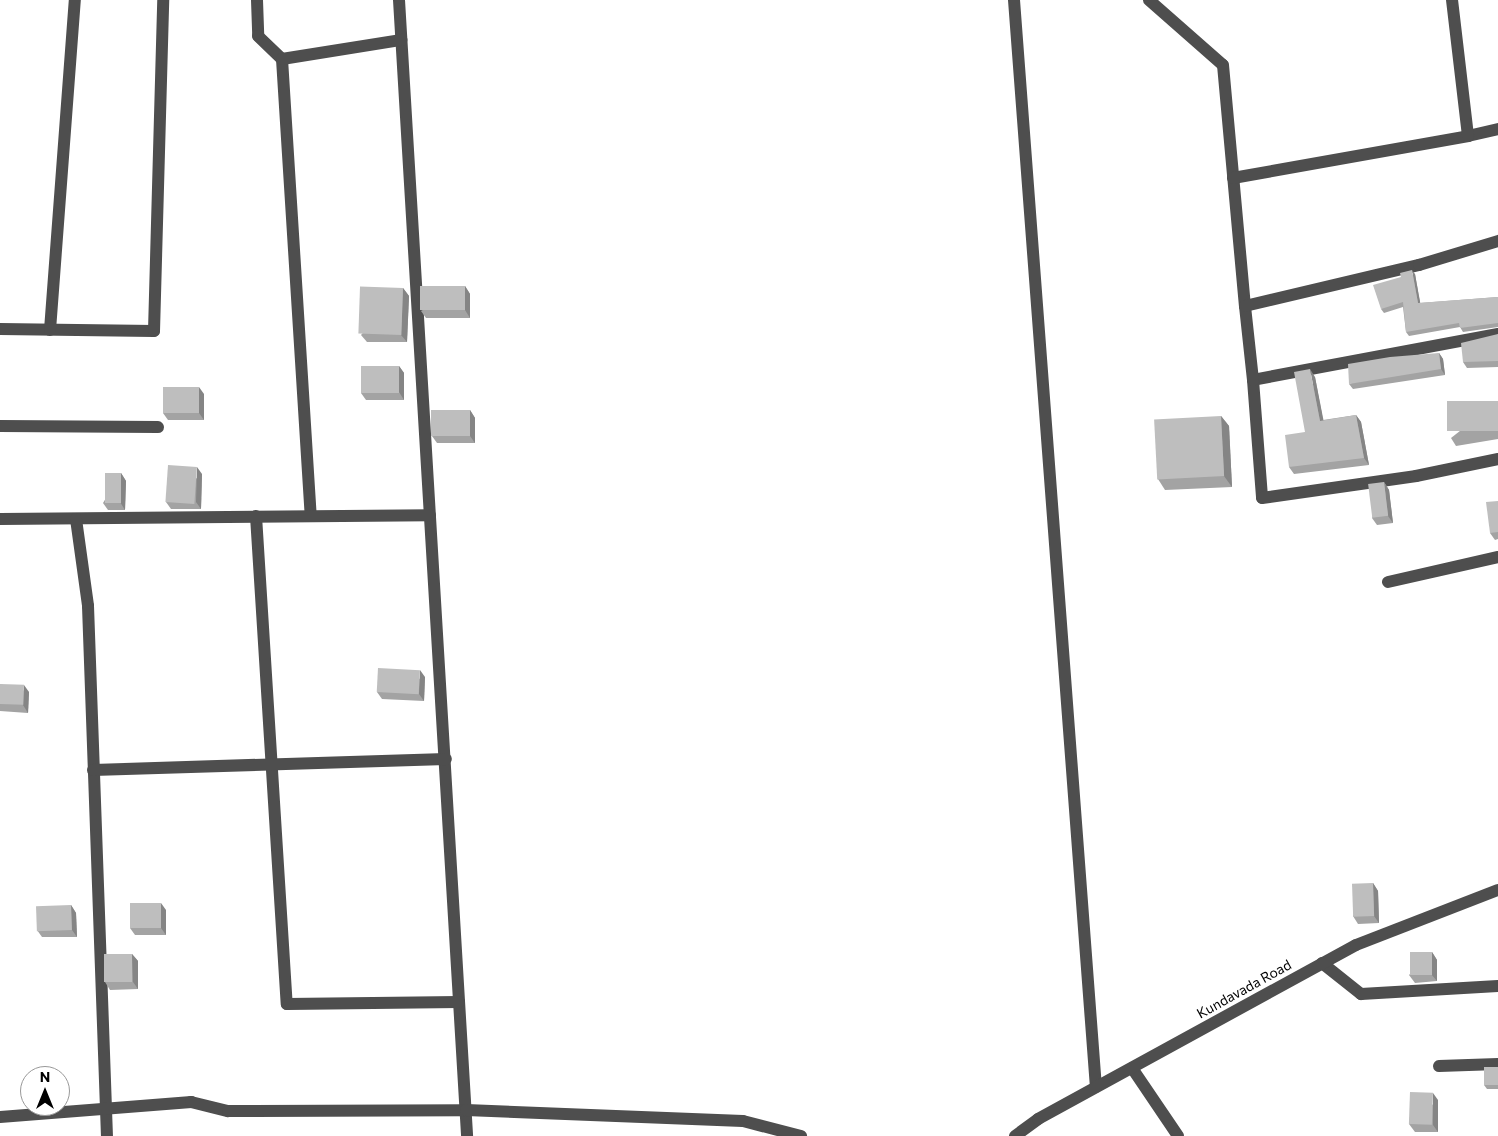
<!DOCTYPE html>
<html>
<head>
<meta charset="utf-8">
<style>
	body { margin:0 }
	#map { position:relative; width:1498px; height:1136px; overflow:hidden; background:#fff; font-family:Commissioner,sans-serif }
	div>[style] { position:absolute }
	[style*='--x'] { left:calc(var(--x)*1px); top:calc(var(--y)*1px); width:calc(var(--w)*1px); rotate:calc(var(--a)*1deg) }
	.minor>* { height:12px; margin:-6px; padding:0 6px; transform-origin:6px; border-radius:6px; background:#4e4e4e }
	.wall>* { inset:0; background:#a3a3a3 }
	.shaded-wall>* { inset:0; background:#858585 }
	.building>* { inset:0; background:#bebebe; transform-origin:0 0 }
	span { translate:-50% -50%; white-space:nowrap; text-align:center; line-height:1.15; -webkit-text-stroke:4px #fff; paint-order:stroke }
	.street-label { font-size:14px; color:#000 }
	.north { position:absolute; left:20px; top:1066px; width:50px; height:50px; box-sizing:border-box; background:#fff; border:1px solid #999; border-radius:50%; rotate:0deg; font-size:14px; font-weight:700; line-height:20px; text-align:center; color:#000 }
	.north::after { content:''; display:block; margin:auto; width:18px; height:22px; background:#000; clip-path:polygon(50% 0,100% 100%,50% 72%,0 100%) }
</style>
</head>
<body>
<div id="map">
	<div class="minor">
		<i style="--x:257;--y:0;--w:36;--a:88"></i>
		<i style="--x:258;--y:36;--w:33;--a:44"></i>
		<i style="--x:282;--y:59;--w:458;--a:86.4"></i>
		<i style="--x:399;--y:0;--w:1138;--a:86.57"></i>
		<i style="--x:1014;--y:0;--w:1090;--a:85.69"></i>
		<i style="--x:1149;--y:0;--w:98;--a:41.3"></i>
		<i style="--x:1223;--y:65;--w:242;--a:84.8"></i>
		<i style="--x:282;--y:59;--w:121;--a:-9.1"></i>
		<i style="--x:1468;--y:136;--w:31;--a:-13"></i>
		<i style="--x:1233;--y:178;--w:239;--a:-10.1"></i>
		<i style="--x:1468;--y:136;--w:137;--a:-96.7"></i>
		<i style="--x:0;--y:329;--w:154;--a:0.7"></i>
		<i style="--x:154;--y:331;--w:331;--a:-88.4"></i>
		<i style="--x:50;--y:330;--w:331;--a:-85.7"></i>
		<i style="--x:1498;--y:334;--w:249;--a:169.4"></i>
		<i style="--x:1253;--y:380;--w:118;--a:85.6"></i>
		<i style="--x:1262;--y:498;--w:156;--a:-8.1"></i>
		<i style="--x:1416;--y:476;--w:84;--a:-11.7"></i>
		<i style="--x:1253;--y:380;--w:74;--a:-96.2"></i>
		<i style="--x:1245;--y:306;--w:179;--a:-13.3"></i>
		<i style="--x:1419;--y:265;--w:83;--a:-16.9"></i>
		<i style="--x:0;--y:426;--w:158;--a:0.4"></i>
		<i style="--x:256;--y:516;--w:489;--a:86.4"></i>
		<i style="--x:287;--y:1004;--w:172;--a:-0.7"></i>
		<i style="--x:0;--y:519;--w:430;--a:-0.5"></i>
		<i style="--x:76;--y:519;--w:88;--a:82.1"></i>
		<i style="--x:88;--y:606;--w:530;--a:87.95"></i>
		<i style="--x:1388;--y:582;--w:113;--a:-12.8"></i>
		<i style="--x:93;--y:770;--w:353;--a:-1.8"></i>
		<i style="--x:1322;--y:963;--w:50;--a:38.5"></i>
		<i style="--x:1361;--y:994;--w:137;--a:-3.3"></i>
		<i style="--x:1439;--y:1066;--w:59;--a:-1.9"></i>
		<i style="--x:1132;--y:1068;--w:82;--a:55.9"></i>
		<i style="--x:0;--y:1117;--w:192;--a:-4.5"></i>
		<i style="--x:191;--y:1102;--w:38;--a:14"></i>
		<i style="--x:228;--y:1111;--w:238;--a:-0.2"></i>
		<i style="--x:466;--y:1110;--w:277;--a:2.3"></i>
		<i style="--x:743;--y:1121;--w:60;--a:14.5"></i>
		<i style="--x:1015;--y:1136;--w:29;--a:-36"></i>
		<i style="--x:1038;--y:1119;--w:362;--a:-28.7"></i>
		<i style="--x:1356;--y:945;--w:152;--a:-21.2"></i>
	</div>
	<div class="wall">
		<i style="clip-path:polygon(1415px 274px,1420px 303px,1498px 297px,1498px 327px,1463px 332px,1460px 327px,1409px 336px,1406px 332px,1403px 307px,1384px 313px,1381px 309px)"></i>
		<i style="clip-path:polygon(465px 286px,470px 294px,470px 318px,426px 318px,421px 311px)"></i>
		<i style="clip-path:polygon(403px 288px,409px 296px,407px 342px,367px 342px,361px 335px)"></i>
		<i style="clip-path:polygon(1498px 334px,1498px 367px,1467px 368px,1463px 362px)"></i>
		<i style="clip-path:polygon(1439px 353px,1443px 359px,1445px 375px,1353px 389px,1349px 384px)"></i>
		<i style="clip-path:polygon(399px 366px,404px 373px,404px 400px,366px 400px,361px 393px)"></i>
		<i style="clip-path:polygon(1315px 377px,1323px 420px,1356px 415px,1361px 422px,1369px 465px,1294px 474px,1289px 467px,1305px 432px)"></i>
		<i style="clip-path:polygon(204px 394px,204px 420px,168px 420px,163px 413px)"></i>
		<i style="clip-path:polygon(1498px 401px,1498px 439px,1456px 446px,1451px 438px)"></i>
		<i style="clip-path:polygon(470px 410px,475px 418px,475px 443px,437px 443px,432px 436px)"></i>
		<i style="clip-path:polygon(1221px 416px,1229px 426px,1232px 487px,1165px 490px,1158px 479px)"></i>
		<i style="clip-path:polygon(121px 473px,126px 481px,125px 510px,108px 510px,103px 503px)"></i>
		<i style="clip-path:polygon(202px 474px,201px 509px,171px 509px,166px 502px)"></i>
		<i style="clip-path:polygon(1384px 482px,1389px 490px,1393px 523px,1377px 525px,1372px 518px)"></i>
		<i style="clip-path:polygon(1498px 501px,1498px 539px,1495px 540px,1490px 533px)"></i>
		<i style="clip-path:polygon(425px 677px,424px 701px,382px 699px,377px 692px)"></i>
		<i style="clip-path:polygon(0 684px,29px 692px,28px 713px,0 711px)"></i>
		<i style="clip-path:polygon(1373px 883px,1378px 891px,1379px 923px,1358px 924px,1353px 916px)"></i>
		<i style="clip-path:polygon(71px 905px,76px 913px,77px 937px,42px 937px,37px 930px)"></i>
		<i style="clip-path:polygon(166px 910px,166px 935px,135px 935px,130px 928px)"></i>
		<i style="clip-path:polygon(1432px 952px,1437px 960px,1437px 981px,1415px 983px,1409px 975px)"></i>
		<i style="clip-path:polygon(132px 954px,138px 961px,138px 989px,110px 990px,105px 982px)"></i>
		<i style="clip-path:polygon(1498px 1067px,1498px 1089px,1487px 1089px,1484px 1085px)"></i>
		<i style="clip-path:polygon(1438px 1100px,1438px 1132px,1415px 1132px,1409px 1124px)"></i>
	</div>
	<div class="shaded-wall">
		<i style="clip-path:polygon(1412px 270px,1415px 274px,1421px 307px,1418px 303px)"></i>
		<i style="clip-path:polygon(465px 286px,470px 294px,470px 318px,465px 310px)"></i>
		<i style="clip-path:polygon(403px 288px,409px 296px,407px 342px,401px 335px)"></i>
		<i style="clip-path:polygon(1439px 353px,1443px 359px,1445px 375px,1441px 369px)"></i>
		<i style="clip-path:polygon(399px 366px,404px 373px,404px 400px,399px 392px)"></i>
		<i style="clip-path:polygon(1310px 369px,1315px 377px,1325px 428px,1320px 421px)"></i>
		<i style="clip-path:polygon(199px 387px,204px 394px,204px 420px,199px 413px)"></i>
		<i style="clip-path:polygon(470px 410px,475px 418px,475px 443px,470px 436px)"></i>
		<i style="clip-path:polygon(1356px 415px,1361px 422px,1369px 465px,1364px 458px)"></i>
		<i style="clip-path:polygon(1221px 416px,1229px 426px,1232px 487px,1224px 476px)"></i>
		<i style="clip-path:polygon(197px 467px,202px 474px,201px 509px,196px 502px)"></i>
		<i style="clip-path:polygon(121px 473px,126px 481px,125px 510px,120px 502px)"></i>
		<i style="clip-path:polygon(1384px 482px,1389px 490px,1393px 523px,1388px 516px)"></i>
		<i style="clip-path:polygon(420px 670px,425px 677px,424px 701px,419px 694px)"></i>
		<i style="clip-path:polygon(24px 685px,29px 692px,28px 713px,23px 705px)"></i>
		<i style="clip-path:polygon(1373px 883px,1378px 891px,1379px 923px,1374px 916px)"></i>
		<i style="clip-path:polygon(161px 903px,166px 910px,166px 935px,161px 928px)"></i>
		<i style="clip-path:polygon(71px 905px,76px 913px,77px 937px,72px 930px)"></i>
		<i style="clip-path:polygon(1432px 952px,1437px 960px,1437px 981px,1431px 974px)"></i>
		<i style="clip-path:polygon(132px 954px,138px 961px,138px 989px,133px 982px)"></i>
		<i style="clip-path:polygon(1433px 1093px,1438px 1100px,1438px 1132px,1433px 1125px)"></i>
	</div>
	<div class="building">
		<i style="clip-path:polygon(1412px 270px,1418px 303px,1498px 297px,1498px 323px,1460px 328px,1459px 323px,1406px 332px,1403px 302px,1381px 309px,1373px 285px,1401px 277px,1400px 273px)"></i>
		<i style="left:465px;top:286px;width:24px;height:45px;rotate:90deg"></i>
		<i style="left:403px;top:288px;width:47px;height:43px;rotate:92deg"></i>
		<i style="clip-path:polygon(1498px 334px,1498px 361px,1463px 362px,1461px 343px)"></i>
		<i style="clip-path:polygon(1439px 353px,1441px 369px,1349px 384px,1348px 364px,1390px 357px)"></i>
		<i style="left:361px;top:366px;width:38px;height:27px"></i>
		<i style="clip-path:polygon(1310px 369px,1320px 421px,1356px 415px,1364px 458px,1289px 467px,1285px 435px,1305px 432px,1294px 372px)"></i>
		<i style="left:199px;top:387px;width:26px;height:36px;rotate:90deg"></i>
		<i style="left:1498px;top:401px;width:30px;height:51px;rotate:90deg"></i>
		<i style="left:470px;top:410px;width:26px;height:39px;rotate:90deg"></i>
		<i style="left:1221px;top:416px;width:60px;height:67px;rotate:87deg"></i>
		<i style="left:168px;top:465px;width:29px;height:37px;rotate:4deg"></i>
		<i style="left:105px;top:473px;width:16px;height:30px"></i>
		<i style="left:1384px;top:482px;width:34px;height:16px;rotate:83deg"></i>
		<i style="clip-path:polygon(1498px 501px,1498px 532px,1490px 533px,1486px 502px)"></i>
		<i style="left:378px;top:668px;width:42px;height:24px;rotate:3deg"></i>
		<i style="left:0;top:684px;width:24px;height:20px;rotate:2deg"></i>
		<i style="left:1373px;top:883px;width:33px;height:21px;rotate:88deg"></i>
		<i style="left:130px;top:903px;width:31px;height:25px"></i>
		<i style="left:71px;top:905px;width:25px;height:35px;rotate:88deg"></i>
		<i style="left:1410px;top:952px;width:22px;height:23px"></i>
		<i style="left:104px;top:954px;width:28px;height:28px"></i>
		<i style="left:1498px;top:1067px;width:18px;height:14px;rotate:90deg"></i>
		<i style="left:1410px;top:1092px;width:23px;height:32px;rotate:2deg"></i>
	</div>
	<div class="street-label">
		<span style="left:1244px;top:989px;rotate:-29deg">Kundavada Road</span>
	</div>
	<div class="north">N</div>
</div>
</body>
</html>
